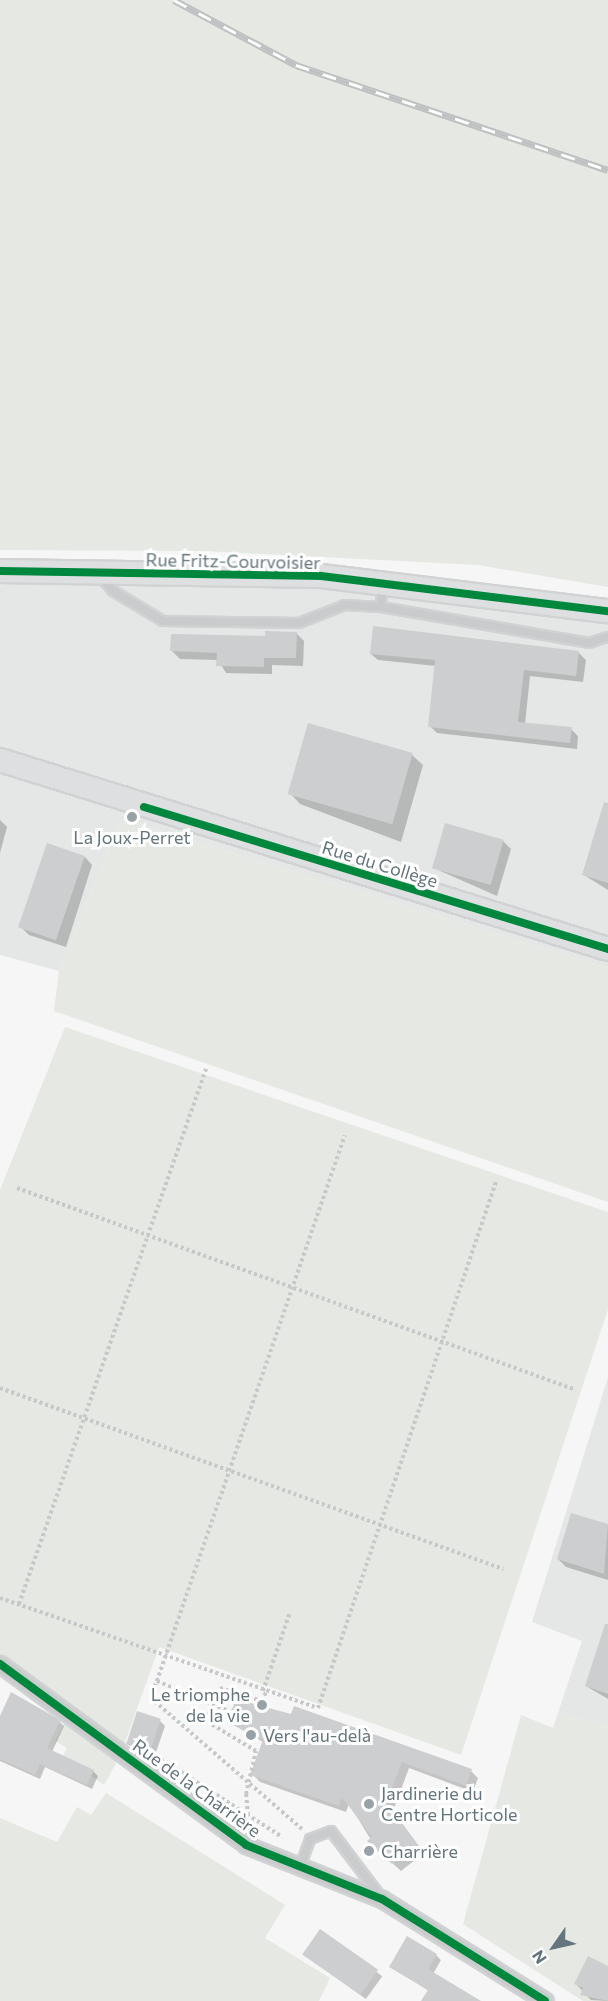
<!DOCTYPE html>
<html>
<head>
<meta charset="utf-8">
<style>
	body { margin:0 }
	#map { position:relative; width:608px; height:2001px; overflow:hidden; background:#f6f6f6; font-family:Commissioner,sans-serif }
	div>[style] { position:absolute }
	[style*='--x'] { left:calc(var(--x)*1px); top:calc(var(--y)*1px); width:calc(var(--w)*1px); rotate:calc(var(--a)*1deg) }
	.built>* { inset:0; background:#e5e7e6 }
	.green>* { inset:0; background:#e5e8e3 }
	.shadow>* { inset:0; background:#0003; transform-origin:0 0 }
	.building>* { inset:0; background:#cdcecf; transform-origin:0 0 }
	.path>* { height:4px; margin-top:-2px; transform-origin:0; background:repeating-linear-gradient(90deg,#c7c8c9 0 3px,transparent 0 6px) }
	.roads { filter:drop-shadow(2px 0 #d1d2d3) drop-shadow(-2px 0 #d1d2d3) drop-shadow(0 2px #d1d2d3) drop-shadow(0 -2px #d1d2d3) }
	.service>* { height:8px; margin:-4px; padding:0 4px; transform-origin:4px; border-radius:4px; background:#c9cbcc }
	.minor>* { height:15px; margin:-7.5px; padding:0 7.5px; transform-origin:7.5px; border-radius:7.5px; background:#c9cbcc }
	.primary>* { height:22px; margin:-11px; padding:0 11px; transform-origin:11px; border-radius:11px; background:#dedfe0 }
	.rail>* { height:7px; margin-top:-3.5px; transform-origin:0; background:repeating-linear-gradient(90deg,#fff 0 14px,#bfc0c1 0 28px); box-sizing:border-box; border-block:2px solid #bfc0c1 }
	.cycleway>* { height:8px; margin:-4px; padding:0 4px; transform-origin:4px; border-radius:4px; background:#00873e }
	.dots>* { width:16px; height:16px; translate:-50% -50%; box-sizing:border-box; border:3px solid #fff; border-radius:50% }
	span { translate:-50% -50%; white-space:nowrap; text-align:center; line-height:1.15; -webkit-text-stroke:6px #fff; paint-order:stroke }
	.street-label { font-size:18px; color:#65757d }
	.poi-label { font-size:18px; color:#65757d }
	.right { translate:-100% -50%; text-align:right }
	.left { translate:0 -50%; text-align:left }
	.north { position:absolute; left:524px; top:1917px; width:60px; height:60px; -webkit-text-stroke:4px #fff; paint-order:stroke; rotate:236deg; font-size:16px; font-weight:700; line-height:24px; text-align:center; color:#65757d }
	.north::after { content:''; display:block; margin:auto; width:21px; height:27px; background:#65757d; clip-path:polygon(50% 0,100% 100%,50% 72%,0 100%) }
</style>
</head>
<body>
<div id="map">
	<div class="built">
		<i style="clip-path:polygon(0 583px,353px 589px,608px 624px,608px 968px,121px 819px,59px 971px,0 955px)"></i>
		<i style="clip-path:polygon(608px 1377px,608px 1726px,558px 1713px,582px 1641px,532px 1622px)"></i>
	</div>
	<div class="green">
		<i style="clip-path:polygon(0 0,608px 0,608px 587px,478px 565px,204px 551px,0 550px)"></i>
		<i style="clip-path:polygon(121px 819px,608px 968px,608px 1202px,54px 1011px,59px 971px)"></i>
		<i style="clip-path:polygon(65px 1027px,608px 1212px,608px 1309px,461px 1755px,159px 1647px,124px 1745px,0 1655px,0 1190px)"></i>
		<i style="clip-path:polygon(558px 1713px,608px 1726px,608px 2001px,583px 2001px,463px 1924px,521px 1715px,553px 1728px)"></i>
		<i style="clip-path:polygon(67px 1718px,120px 1756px,104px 1785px,63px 1756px,67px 1748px,55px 1741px)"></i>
		<i style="clip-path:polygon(106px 1793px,285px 1905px,265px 1938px,330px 1978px,319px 2001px,0 2001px,0 1818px,57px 1842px,77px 1807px,91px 1815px)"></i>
	</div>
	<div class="shadow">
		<i style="clip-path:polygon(296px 633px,304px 641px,303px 666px,272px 665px,272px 674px,226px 673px,218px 660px,180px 659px,172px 651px)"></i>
		<i style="clip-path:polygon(579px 653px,586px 660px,583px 682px,530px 676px,525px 724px,571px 729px,578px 736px,577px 749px,437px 733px,430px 726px,436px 666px,378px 660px,371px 654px)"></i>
		<i style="clip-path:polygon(412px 755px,423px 765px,401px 842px,300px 804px,290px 793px)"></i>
		<i style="clip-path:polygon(608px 805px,608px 890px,584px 875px)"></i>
		<i style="clip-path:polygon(0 820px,7px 827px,0 853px)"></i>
		<i style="clip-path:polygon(503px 841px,511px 849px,497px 896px,436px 869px)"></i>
		<i style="clip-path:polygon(85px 857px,92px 865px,66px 947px,29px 935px,21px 927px)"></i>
		<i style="clip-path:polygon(572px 1515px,608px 1526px,608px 1580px,566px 1567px,558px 1559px)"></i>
		<i style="clip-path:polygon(608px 1640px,608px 1699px,586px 1686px)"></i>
		<i style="clip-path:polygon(0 1720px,59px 1721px,64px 1726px,52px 1752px,93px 1771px,98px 1776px,92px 1789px,45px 1767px,40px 1779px,0 1761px)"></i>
		<i style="clip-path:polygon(160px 1721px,165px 1726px,154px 1758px,126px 1743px)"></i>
		<i style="clip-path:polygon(229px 1722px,471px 1771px,478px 1778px,473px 1792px,409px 1768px,393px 1811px,424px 1853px,401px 1871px,376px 1848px,349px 1804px,346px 1812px,260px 1782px,252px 1774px,263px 1742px)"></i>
		<i style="left:320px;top:1931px;width:77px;height:28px;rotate:36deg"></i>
		<i style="clip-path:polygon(436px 1955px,441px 1960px,433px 1974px,478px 2001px,426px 2001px,429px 1991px,391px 1967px)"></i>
		<i style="clip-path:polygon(608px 1967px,608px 2001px,591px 2000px,576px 1984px)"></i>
	</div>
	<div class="building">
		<i style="clip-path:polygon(373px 626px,579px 651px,576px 676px,524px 670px,518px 722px,572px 727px,570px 743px,428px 727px,435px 660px,370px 654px)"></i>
		<i style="clip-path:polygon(265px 631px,297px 632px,296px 658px,264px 658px,264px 667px,216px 666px,217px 653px,170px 651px,171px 634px,265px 636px)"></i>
		<i style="left:308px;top:723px;width:109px;height:74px;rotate:16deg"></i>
		<i style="clip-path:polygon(604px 802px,608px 803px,608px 883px,582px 875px)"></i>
		<i style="left:445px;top:823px;width:61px;height:47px;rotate:16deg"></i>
		<i style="left:47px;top:843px;width:40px;height:89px;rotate:19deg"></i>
		<i style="clip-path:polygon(571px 1513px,608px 1524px,604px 1574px,557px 1559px)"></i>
		<i style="clip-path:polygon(605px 1624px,608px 1624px,608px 1694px,585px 1686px)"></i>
		<i style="clip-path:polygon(11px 1692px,60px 1720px,47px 1748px,94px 1770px,87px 1785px,40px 1764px,35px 1775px,0 1759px,0 1716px)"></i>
		<i style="clip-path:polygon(236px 1699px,291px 1714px,294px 1706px,472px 1769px,466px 1786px,402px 1762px,386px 1803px,418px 1845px,392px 1864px,367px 1841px,372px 1837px,342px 1797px,339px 1806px,250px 1775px,263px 1740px,227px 1722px)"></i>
		<i style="left:137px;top:1711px;width:25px;height:35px;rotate:18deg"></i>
		<i style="left:320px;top:1929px;width:71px;height:31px;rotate:35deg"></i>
		<i style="clip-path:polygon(407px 1936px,437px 1954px,428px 1969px,481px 2001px,421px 2001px,428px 1990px,389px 1967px)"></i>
		<i style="clip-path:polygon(588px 1956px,608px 1966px,608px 2001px,580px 1995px,583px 1988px,574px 1984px)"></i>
	</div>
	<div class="path">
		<i style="--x:17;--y:1188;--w:594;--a:19.87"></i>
		<i style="--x:0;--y:1388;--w:535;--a:19.79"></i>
		<i style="--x:0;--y:1598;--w:336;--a:19.1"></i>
		<i style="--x:318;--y:1708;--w:558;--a:-71.31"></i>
		<i style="--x:19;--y:1604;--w:567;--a:-70.73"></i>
		<i style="--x:157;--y:1681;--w:80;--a:22.7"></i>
		<i style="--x:263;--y:1691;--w:83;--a:-71.1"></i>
		<i style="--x:156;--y:1756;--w:150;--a:32.7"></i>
		<i style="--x:248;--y:1815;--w:21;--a:-95"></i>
		<i style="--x:246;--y:1794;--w:44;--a:-76.9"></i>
		<i style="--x:256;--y:1751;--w:58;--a:-149"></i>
		<i style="--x:206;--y:1721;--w:36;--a:-67"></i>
		<i style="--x:220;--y:1688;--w:44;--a:17.2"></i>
		<i style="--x:262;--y:1701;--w:10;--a:-66"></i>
		<i style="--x:302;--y:1829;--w:200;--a:-139.1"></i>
		<i style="--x:151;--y:1698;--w:595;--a:-70.99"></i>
	</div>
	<div class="roads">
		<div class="service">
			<i style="--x:101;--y:577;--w:18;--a:49"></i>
			<i style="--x:113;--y:591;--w:58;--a:31"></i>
			<i style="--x:163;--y:621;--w:136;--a:0.8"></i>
			<i style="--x:299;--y:623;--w:49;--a:-21.4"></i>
			<i style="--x:345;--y:605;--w:36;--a:3"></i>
			<i style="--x:382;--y:585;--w:22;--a:93"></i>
			<i style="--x:381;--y:607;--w:211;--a:9.8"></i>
			<i style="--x:589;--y:643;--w:20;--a:-18"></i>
			<i style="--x:300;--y:1867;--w:30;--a:-70"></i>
			<i style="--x:310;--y:1839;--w:22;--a:-21"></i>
			<i style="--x:331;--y:1831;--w:83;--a:52.9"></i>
		</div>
		<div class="minor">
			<i style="--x:0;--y:1664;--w:305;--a:36.3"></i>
			<i style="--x:246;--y:1845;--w:146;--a:21.7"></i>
			<i style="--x:382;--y:1899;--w:192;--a:32"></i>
		</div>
		<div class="primary">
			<i style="--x:0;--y:571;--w:321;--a:0.9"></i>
			<i style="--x:321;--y:576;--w:289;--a:7"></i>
			<i style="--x:0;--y:760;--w:637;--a:17.27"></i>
		</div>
	</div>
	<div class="rail">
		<i style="--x:174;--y:0;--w:138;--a:28"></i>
		<i style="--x:296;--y:65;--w:329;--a:18.6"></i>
	</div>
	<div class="cycleway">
		<i style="--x:0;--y:571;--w:321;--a:0.9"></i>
		<i style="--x:321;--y:576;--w:289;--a:7"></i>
		<i style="--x:144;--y:807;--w:485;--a:17"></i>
		<i style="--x:0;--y:1664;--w:305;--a:36.3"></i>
		<i style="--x:246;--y:1845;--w:146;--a:21.7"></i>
		<i style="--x:382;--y:1899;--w:192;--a:32"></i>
	</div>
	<div class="dots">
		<i style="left:132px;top:817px;background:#98a2a7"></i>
		<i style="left:262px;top:1705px;background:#98a2a7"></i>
		<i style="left:251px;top:1735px;background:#98a2a7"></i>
		<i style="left:369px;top:1804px;background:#98a2a7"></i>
		<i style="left:369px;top:1851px;background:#98a2a7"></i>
	</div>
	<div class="street-label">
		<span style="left:233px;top:561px;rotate:1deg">Rue Fritz-Courvoisier</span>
		<span style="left:380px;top:864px;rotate:17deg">Rue du Collège</span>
		<span style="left:197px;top:1788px;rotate:36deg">Rue de la Charrière</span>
	</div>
	<div class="poi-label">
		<span style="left:132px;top:837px">La Joux-Perret</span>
		<span class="right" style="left:250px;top:1705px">Le triomphe<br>de la vie</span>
		<span class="left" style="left:263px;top:1735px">Vers l'au-delà</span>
		<span class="left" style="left:381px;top:1804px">Jardinerie du<br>Centre Horticole</span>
		<span class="left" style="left:381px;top:1851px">Charrière</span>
	</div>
	<div class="north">N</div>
</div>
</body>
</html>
